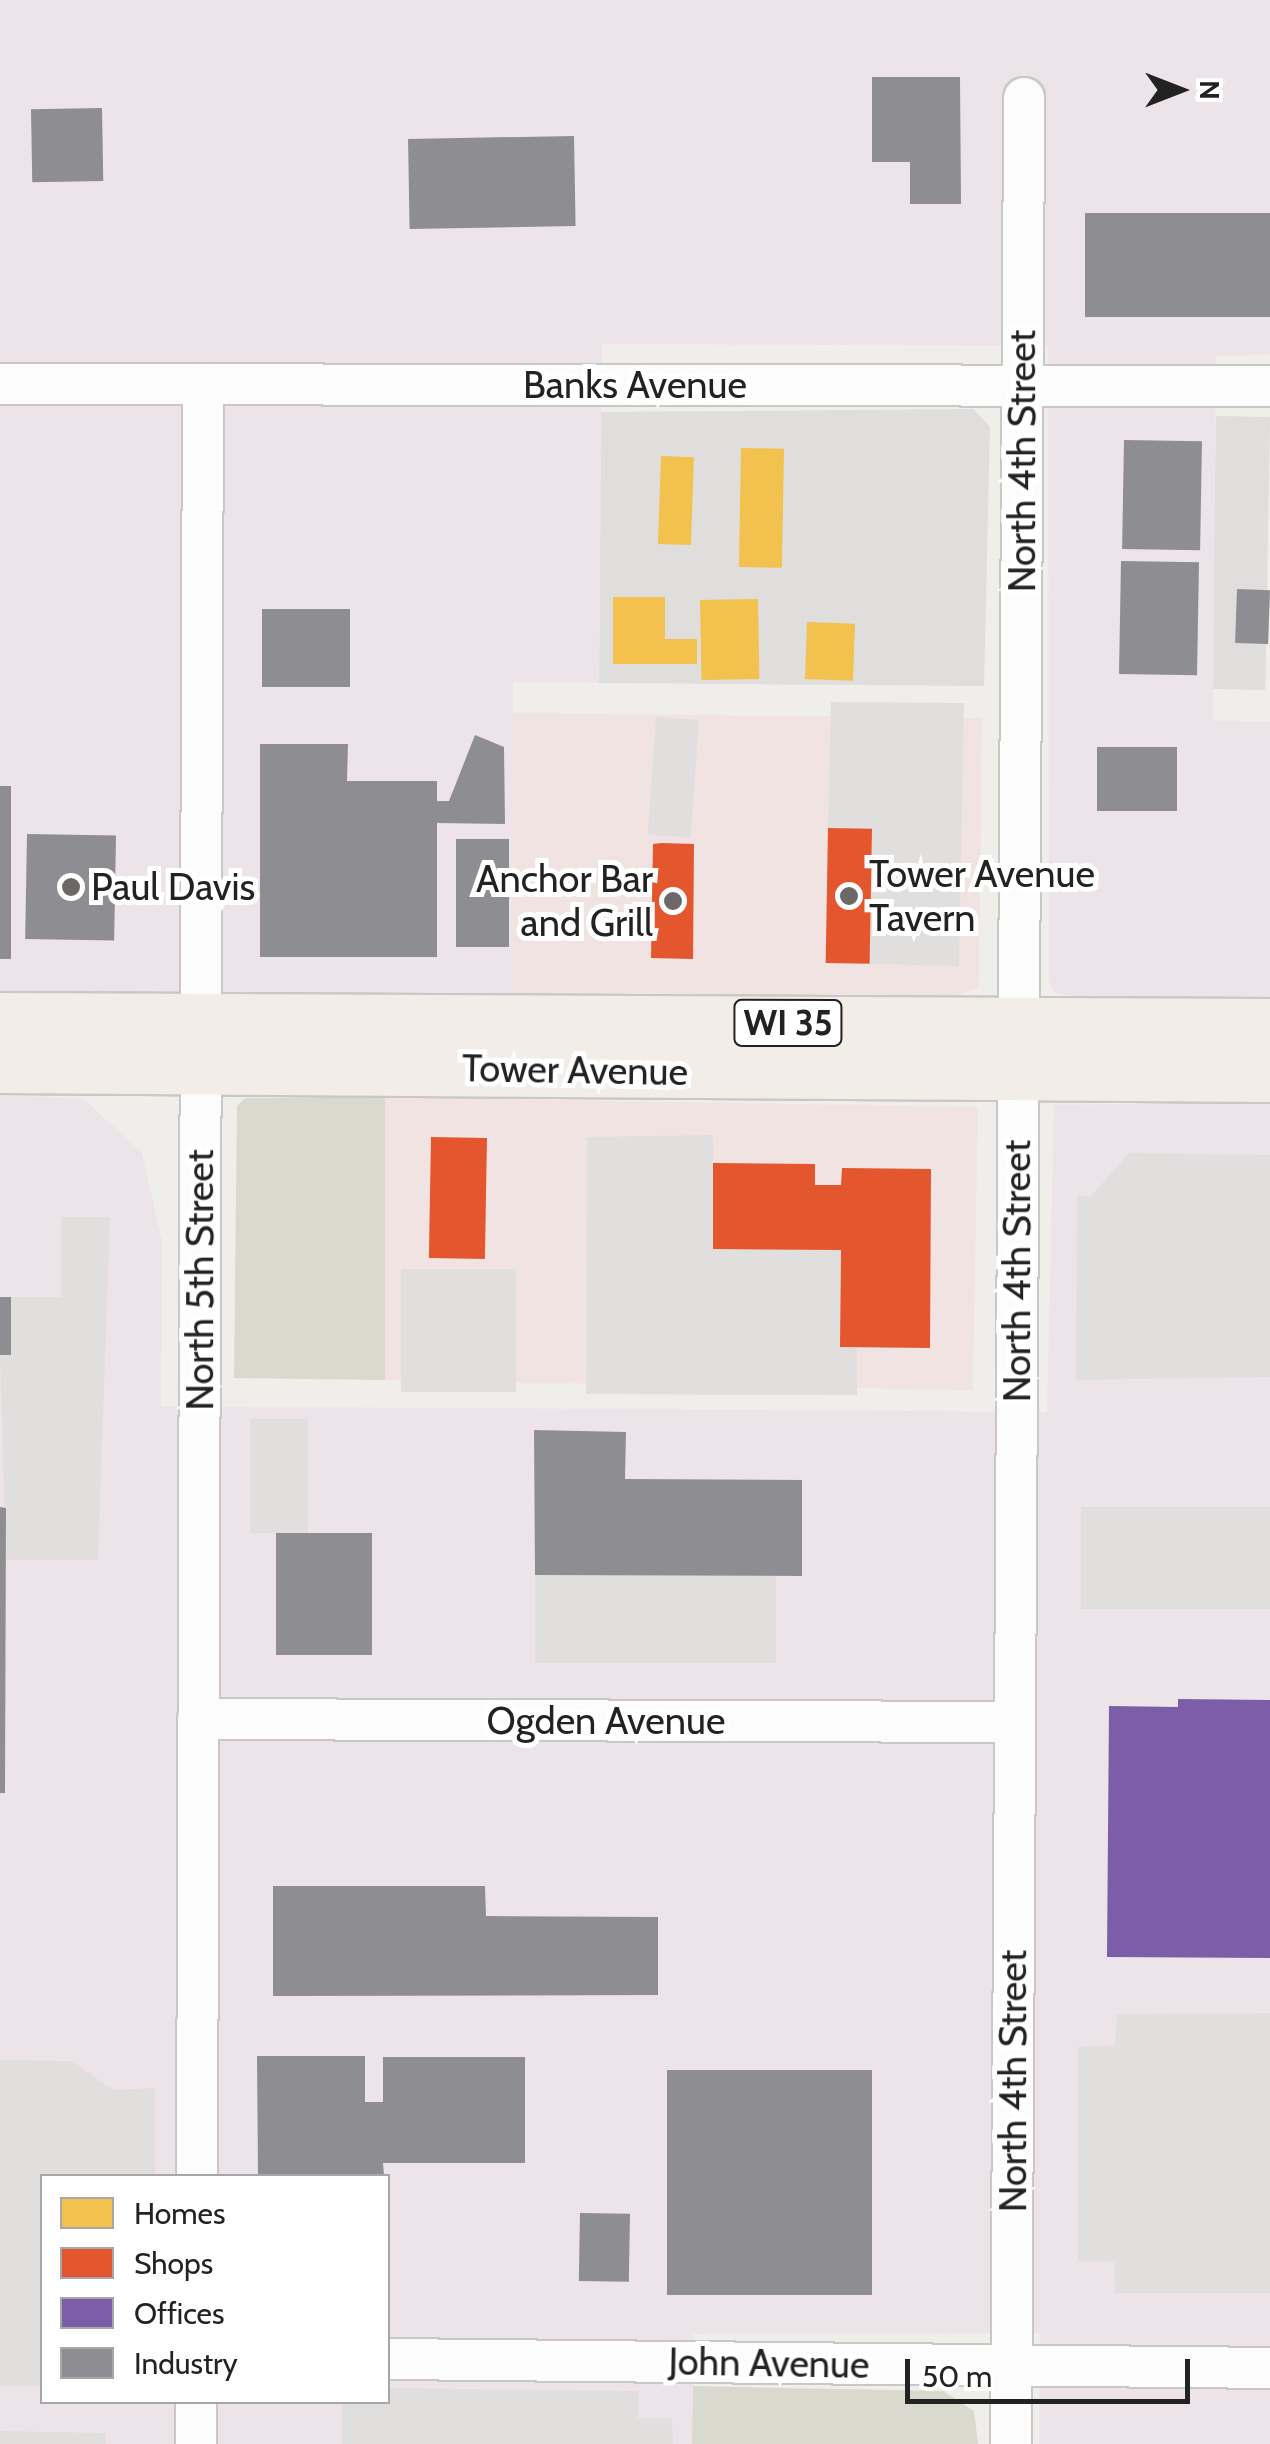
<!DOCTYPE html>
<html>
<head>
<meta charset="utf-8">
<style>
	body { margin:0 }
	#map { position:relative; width:1270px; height:2444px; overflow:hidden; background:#f0eeeb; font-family:Cabin,sans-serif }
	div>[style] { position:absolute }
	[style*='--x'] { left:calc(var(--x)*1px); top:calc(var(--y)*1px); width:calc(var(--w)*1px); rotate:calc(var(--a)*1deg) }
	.residential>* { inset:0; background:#dfdedc; transform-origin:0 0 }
	.commercial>* { inset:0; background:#f1e3e1; transform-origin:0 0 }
	.industrial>* { inset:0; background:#ede4e9 }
	.construction>* { inset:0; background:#d9d9cd }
	.parking>* { inset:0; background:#e0dfde; transform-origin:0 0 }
	.homes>* { inset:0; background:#f2c14e; transform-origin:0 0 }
	.shops>* { inset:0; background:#e4572e; transform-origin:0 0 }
	.offices>* { inset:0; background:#7b5ea7 }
	.industry>* { inset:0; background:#8d8d92; transform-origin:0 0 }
	.roads { filter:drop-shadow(2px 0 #c9c8c7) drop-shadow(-2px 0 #c9c8c7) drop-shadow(0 2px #c9c8c7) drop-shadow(0 -2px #c9c8c7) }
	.minor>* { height:40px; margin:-20px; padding:0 20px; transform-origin:20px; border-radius:20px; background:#fdfcfc }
	.primary>* { height:55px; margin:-27.5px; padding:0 27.5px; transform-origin:27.5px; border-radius:27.5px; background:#f3ede7 }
	.dots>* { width:28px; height:28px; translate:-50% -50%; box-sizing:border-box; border:5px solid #fff; border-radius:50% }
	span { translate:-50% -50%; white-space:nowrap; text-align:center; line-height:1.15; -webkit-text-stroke:10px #fff; paint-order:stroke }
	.shield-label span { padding:2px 8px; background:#fff; border:2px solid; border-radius:8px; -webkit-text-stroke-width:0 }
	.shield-label { font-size:35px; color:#222; font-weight:700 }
	.street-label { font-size:38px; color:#222 }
	.poi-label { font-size:38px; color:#222 }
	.left { translate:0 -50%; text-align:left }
	.right { translate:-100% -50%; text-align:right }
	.legend { position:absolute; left:40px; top:2174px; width:350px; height:230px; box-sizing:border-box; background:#fff; border:2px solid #a7a7a7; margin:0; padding:12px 18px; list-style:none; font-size:30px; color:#222 }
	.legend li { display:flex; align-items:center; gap:20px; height:50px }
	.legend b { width:50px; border:2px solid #a7a7a7 }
	.north { position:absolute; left:1130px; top:40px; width:100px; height:100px; -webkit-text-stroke:8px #fff; paint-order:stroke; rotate:90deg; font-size:28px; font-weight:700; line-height:40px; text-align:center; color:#222 }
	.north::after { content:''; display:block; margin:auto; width:35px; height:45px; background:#222; clip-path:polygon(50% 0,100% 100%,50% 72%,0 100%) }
	.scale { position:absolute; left:905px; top:2359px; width:285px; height:45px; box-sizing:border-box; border:5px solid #222; border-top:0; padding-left:12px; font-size:30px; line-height:35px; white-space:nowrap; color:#222; -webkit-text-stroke:8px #fff; paint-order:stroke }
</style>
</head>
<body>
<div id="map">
	<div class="residential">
		<i style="clip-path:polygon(973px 409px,990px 427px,984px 686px,599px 683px,601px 412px)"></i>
		<i style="left:1216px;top:416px;width:54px;height:273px;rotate:1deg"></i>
	</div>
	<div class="commercial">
		<i style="clip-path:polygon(513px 713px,982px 718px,979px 987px,949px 999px,512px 994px)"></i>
		<i style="left:385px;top:1097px;width:593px;height:283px;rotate:1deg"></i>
	</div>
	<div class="industrial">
		<i style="clip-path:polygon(0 0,1270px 0,1270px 355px,1216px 356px,1213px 721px,1270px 722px,1270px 999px,1083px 999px,1054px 992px,1049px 980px,1048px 346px,602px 344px,599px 683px,513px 682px,512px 994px,0 992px)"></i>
		<i style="clip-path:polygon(evenodd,0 1095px,84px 1099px,142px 1153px,162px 1241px,161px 1406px,1047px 1412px,1054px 1105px,1270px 1102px,1270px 2444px,1039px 2444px,1040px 2333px,694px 2334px,692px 2444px,0 2444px,0 1095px,42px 2176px,388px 2176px,388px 2402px,42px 2402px,42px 2176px)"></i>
	</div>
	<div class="construction">
		<i style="clip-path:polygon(385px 1097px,385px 1380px,234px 1378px,237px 1106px,245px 1098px)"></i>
		<i style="clip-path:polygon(693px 2386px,943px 2391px,974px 2411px,978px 2444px,692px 2444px)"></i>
	</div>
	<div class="parking">
		<i style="clip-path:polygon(831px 702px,964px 703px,959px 966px,870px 964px,872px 830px,828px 828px)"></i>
		<i style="left:656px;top:717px;width:43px;height:118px;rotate:4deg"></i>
		<i style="clip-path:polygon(713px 1135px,714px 1249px,841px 1250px,840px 1347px,857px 1347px,857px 1395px,586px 1394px,587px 1137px)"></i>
		<i style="clip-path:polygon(1129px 1153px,1270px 1155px,1270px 1377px,1076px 1380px,1077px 1196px,1091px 1196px)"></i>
		<i style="clip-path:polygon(61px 1217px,110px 1217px,98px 1560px,6px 1560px,0 1355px,11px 1297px,61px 1297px)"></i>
		<i style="left:401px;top:1269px;width:115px;height:123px"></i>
		<i style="left:250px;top:1419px;width:58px;height:114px"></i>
		<i style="left:1081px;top:1507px;width:189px;height:102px"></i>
		<i style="left:535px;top:1575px;width:241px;height:88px"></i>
		<i style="clip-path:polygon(1270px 2013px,1270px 2293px,1115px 2293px,1114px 2262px,1078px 2261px,1078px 2047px,1115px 2045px,1117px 2014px)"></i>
		<i style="clip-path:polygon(0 2060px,72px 2061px,113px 2090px,155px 2088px,155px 2176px,42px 2176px,42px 2386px,0 2386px)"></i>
		<i style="clip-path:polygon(388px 2388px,639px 2391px,638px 2418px,672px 2418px,673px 2444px,342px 2444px,342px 2402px,388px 2402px)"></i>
		<i style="clip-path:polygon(0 2431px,105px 2433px,106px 2444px,0 2444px)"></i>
	</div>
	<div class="homes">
		<i style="left:741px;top:448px;width:43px;height:119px;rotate:1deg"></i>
		<i style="left:661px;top:456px;width:33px;height:88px;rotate:2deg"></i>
		<i style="clip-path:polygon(613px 597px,665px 597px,665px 639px,697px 639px,697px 664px,613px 664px)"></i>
		<i style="left:758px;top:599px;width:80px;height:58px;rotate:89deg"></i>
		<i style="left:807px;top:622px;width:48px;height:57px;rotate:2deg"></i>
	</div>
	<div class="shops">
		<i style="left:828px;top:828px;width:44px;height:135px;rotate:1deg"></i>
		<i style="clip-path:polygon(662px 843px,694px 844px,693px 959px,651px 958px,653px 844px)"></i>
		<i style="left:431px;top:1137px;width:56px;height:121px;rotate:1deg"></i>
		<i style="clip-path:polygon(713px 1163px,815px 1164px,815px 1185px,841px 1185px,842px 1168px,931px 1169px,930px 1348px,840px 1347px,841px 1250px,713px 1249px)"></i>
	</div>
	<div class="offices">
		<i style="clip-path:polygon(1178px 1699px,1270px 1700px,1270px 1958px,1107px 1957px,1109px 1706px,1178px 1707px)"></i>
	</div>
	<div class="industry">
		<i style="clip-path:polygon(872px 77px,960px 77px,961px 204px,910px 204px,910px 162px,872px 162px)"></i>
		<i style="left:102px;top:108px;width:73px;height:71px;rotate:89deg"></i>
		<i style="left:574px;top:136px;width:90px;height:166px;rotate:89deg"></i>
		<i style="left:1270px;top:213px;width:104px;height:185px;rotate:90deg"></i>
		<i style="left:1124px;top:440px;width:78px;height:109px;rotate:1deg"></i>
		<i style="left:1121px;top:561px;width:78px;height:113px;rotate:1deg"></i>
		<i style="left:1237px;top:589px;width:33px;height:54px;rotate:2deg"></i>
		<i style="left:262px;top:609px;width:88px;height:78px"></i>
		<i style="clip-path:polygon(475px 735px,504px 747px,505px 824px,437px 823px,437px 957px,260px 957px,260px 744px,348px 744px,347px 781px,437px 781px,437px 801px,449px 801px)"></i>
		<i style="left:1097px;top:747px;width:80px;height:64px"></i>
		<i style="left:0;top:786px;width:11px;height:173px"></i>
		<i style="left:27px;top:834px;width:89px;height:105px;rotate:1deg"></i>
		<i style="left:456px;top:839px;width:53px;height:108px"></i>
		<i style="left:0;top:1297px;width:11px;height:58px"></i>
		<i style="clip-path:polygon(534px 1430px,626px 1432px,625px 1479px,802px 1480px,802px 1576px,535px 1575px)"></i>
		<i style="clip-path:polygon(0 1507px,6px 1508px,5px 1793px,0 1793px)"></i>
		<i style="left:276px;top:1533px;width:96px;height:122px"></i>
		<i style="clip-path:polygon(273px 1886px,485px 1886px,486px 1916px,658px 1917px,658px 1995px,273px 1996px)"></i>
		<i style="clip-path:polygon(257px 2056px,365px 2056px,365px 2102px,383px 2102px,383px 2057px,525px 2057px,525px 2163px,383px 2163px,384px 2176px,258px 2176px)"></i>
		<i style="left:667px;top:2070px;width:205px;height:225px"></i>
		<i style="left:580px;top:2213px;width:50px;height:68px;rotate:1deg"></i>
	</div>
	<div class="roads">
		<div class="minor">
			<i style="--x:0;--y:384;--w:1270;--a:0.09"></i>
			<i style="--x:198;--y:1719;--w:816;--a:0.21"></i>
			<i style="--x:197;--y:2176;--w:1792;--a:-89.81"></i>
			<i style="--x:388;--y:2359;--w:882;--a:0.58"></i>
			<i style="--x:196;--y:2444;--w:42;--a:-90"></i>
			<i style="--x:1011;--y:2444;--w:2346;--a:-89.68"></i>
		</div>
		<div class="primary">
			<i style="--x:0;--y:1020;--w:1270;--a:0.27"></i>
			<i style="--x:0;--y:1065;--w:1270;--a:0.41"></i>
		</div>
	</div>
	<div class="dots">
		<i style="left:71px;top:887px;background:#6a6968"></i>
		<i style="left:849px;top:896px;background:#6a6968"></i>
		<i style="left:673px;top:901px;background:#6a6968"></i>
	</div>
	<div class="shield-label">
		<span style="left:788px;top:1023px">WI 35</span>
	</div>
	<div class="street-label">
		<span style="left:635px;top:385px">Banks Avenue</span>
		<span style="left:1022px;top:461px;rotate:-90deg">North 4th Street</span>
		<span style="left:575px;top:1070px;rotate:1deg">Tower Avenue</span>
		<span style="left:1017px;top:1271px;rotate:-90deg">North 4th Street</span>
		<span style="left:200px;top:1280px;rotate:-90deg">North 5th Street</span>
		<span style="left:606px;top:1721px">Ogden Avenue</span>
		<span style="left:1013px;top:2081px;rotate:-90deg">North 4th Street</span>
		<span style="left:769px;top:2363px;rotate:1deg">John Avenue</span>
	</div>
	<div class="poi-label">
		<span class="left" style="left:869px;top:896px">Tower Avenue<br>Tavern</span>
		<span class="right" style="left:653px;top:901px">Anchor Bar<br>and Grill</span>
		<span class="left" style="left:91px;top:887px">Paul Davis</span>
	</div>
	<ul class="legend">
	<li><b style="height:28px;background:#f2c14e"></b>Homes</li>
	<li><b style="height:28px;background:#e4572e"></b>Shops</li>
	<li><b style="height:28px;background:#7b5ea7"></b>Offices</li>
	<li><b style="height:28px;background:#8d8d92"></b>Industry</li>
	</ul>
	<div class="north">N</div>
	<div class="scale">50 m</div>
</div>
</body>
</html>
